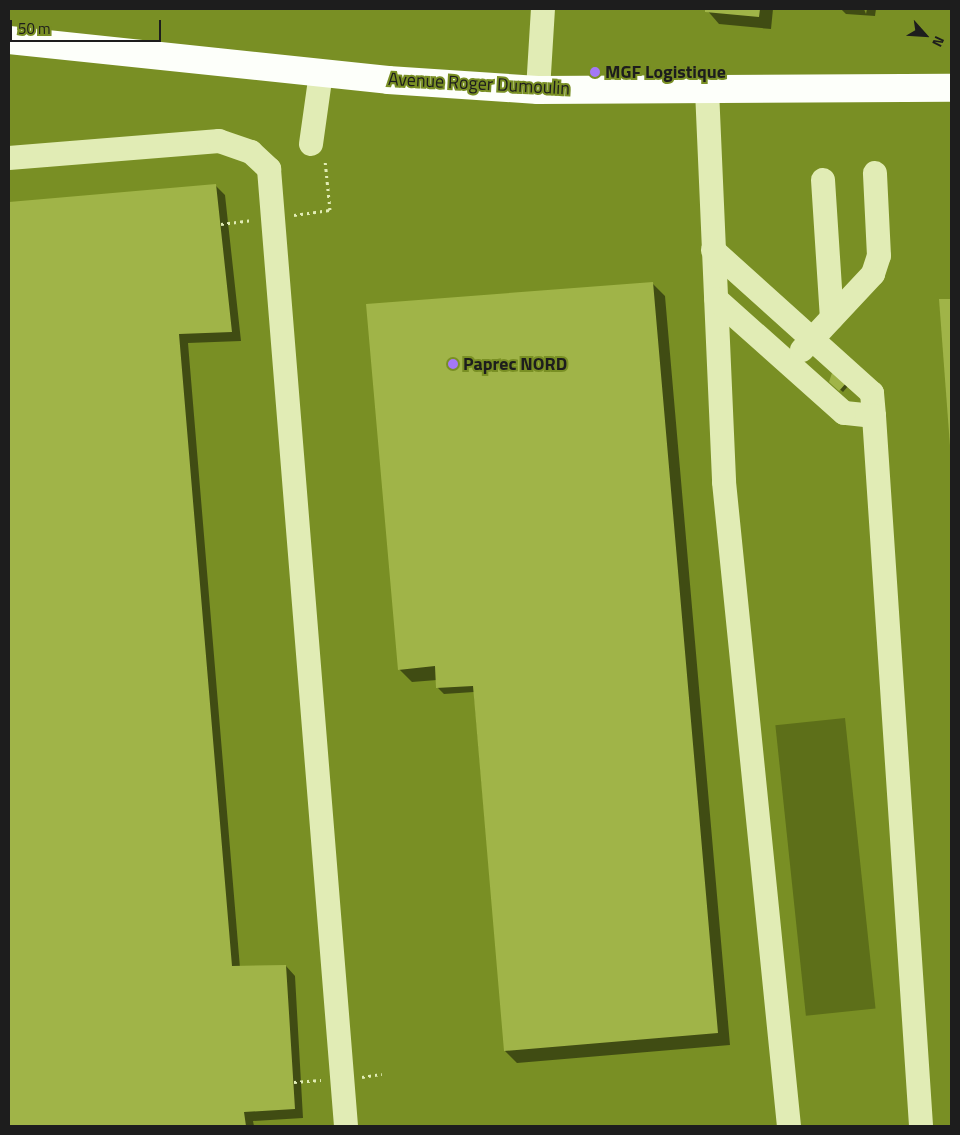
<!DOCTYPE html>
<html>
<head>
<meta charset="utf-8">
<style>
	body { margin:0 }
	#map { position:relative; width:960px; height:1135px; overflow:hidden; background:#798f24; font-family:"Titillium Web",sans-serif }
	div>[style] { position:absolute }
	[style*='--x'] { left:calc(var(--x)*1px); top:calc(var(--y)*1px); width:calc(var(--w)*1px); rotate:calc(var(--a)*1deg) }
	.water>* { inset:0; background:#5d6f19; transform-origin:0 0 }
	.shadow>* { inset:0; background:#0007 }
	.building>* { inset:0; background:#a0b448 }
	.path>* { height:3px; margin-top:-1.5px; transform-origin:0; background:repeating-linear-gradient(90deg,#e1ecb5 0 2.5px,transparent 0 6.5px) }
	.minor>* { height:24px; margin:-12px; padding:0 12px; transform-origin:12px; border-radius:12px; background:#e1ecb5 }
	.major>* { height:28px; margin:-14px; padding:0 14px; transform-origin:14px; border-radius:14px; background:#fdfffa }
	.dots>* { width:14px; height:14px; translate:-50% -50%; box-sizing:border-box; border:2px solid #798f24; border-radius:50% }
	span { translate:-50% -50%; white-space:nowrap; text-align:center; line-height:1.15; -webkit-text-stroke:4px #798f24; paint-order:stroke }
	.poi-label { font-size:18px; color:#1d1d1d; font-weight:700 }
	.left { translate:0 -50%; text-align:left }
	.street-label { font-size:18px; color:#1d1d1d }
	.frame { position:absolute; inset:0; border:10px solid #1d1d1d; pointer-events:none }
	.north { position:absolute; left:900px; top:10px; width:50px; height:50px; -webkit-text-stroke:4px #798f24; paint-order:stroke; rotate:116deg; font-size:14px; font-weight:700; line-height:20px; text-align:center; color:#1d1d1d }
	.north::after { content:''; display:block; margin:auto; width:18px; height:22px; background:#1d1d1d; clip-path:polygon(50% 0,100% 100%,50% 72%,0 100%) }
	.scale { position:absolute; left:10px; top:20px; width:151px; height:22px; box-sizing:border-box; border:2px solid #1d1d1d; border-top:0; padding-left:6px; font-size:15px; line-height:18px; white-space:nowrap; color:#1d1d1d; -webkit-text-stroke:4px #798f24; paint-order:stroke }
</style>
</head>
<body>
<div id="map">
	<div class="water">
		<i style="left:845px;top:718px;width:292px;height:70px;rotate:84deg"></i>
	</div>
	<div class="shadow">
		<i style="clip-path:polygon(706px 9px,773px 9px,771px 29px,719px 24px)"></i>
		<i style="clip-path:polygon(841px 9px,864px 9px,866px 14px,867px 9px,876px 9px,875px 16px,846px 14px)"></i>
		<i style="clip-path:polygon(216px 186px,225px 195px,241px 341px,188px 343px,240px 968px,286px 966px,295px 976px,303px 1118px,253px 1121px,254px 1126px,9px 1126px,9px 203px)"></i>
		<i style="clip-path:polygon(653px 284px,665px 296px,730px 1045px,517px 1063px,505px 1051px,474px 692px,444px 694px,438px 688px,437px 680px,412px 682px,399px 669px)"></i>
		<i style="clip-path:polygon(951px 300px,951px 448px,940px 301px)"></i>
		<i style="clip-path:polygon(831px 382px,849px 385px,843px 392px)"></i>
	</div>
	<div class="building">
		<i style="clip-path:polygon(705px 9px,760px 9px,759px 17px,705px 12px)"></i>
		<i style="clip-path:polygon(216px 184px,232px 332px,179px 334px,232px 966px,286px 965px,295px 1109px,244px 1112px,246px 1126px,9px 1126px,9px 202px)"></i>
		<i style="clip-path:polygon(653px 282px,718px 1033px,504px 1051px,473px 686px,436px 688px,435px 666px,398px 670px,366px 304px)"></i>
		<i style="clip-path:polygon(939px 299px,951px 299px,951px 446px,950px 446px)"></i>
		<i style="clip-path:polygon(832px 373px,847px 382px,839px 391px,829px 382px)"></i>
	</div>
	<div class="path">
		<i style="--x:294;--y:215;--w:36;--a:-8"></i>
		<i style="--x:330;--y:210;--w:50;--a:-95.7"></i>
		<i style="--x:221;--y:224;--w:32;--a:-7"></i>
		<i style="--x:362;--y:1077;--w:20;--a:-9"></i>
		<i style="--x:294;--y:1082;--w:27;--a:-4"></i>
	</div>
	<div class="minor">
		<i style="--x:538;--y:90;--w:81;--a:-86.5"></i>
		<i style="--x:707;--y:90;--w:392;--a:87.5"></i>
		<i style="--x:724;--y:482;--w:647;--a:84.24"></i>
		<i style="--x:311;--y:144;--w:72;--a:-82"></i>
		<i style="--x:9;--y:158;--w:211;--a:-4.6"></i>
		<i style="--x:219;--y:141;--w:34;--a:19"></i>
		<i style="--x:251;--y:152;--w:25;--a:43"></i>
		<i style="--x:269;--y:169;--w:960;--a:85.4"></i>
		<i style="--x:823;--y:180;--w:138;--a:86.3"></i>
		<i style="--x:713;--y:250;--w:214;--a:42"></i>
		<i style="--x:872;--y:393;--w:23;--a:85"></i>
		<i style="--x:874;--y:416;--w:30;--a:-174"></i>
		<i style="--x:844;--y:413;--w:171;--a:-138.3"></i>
		<i style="--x:802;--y:350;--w:104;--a:-46.9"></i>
		<i style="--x:873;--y:274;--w:19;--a:-72"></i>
		<i style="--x:879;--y:256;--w:83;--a:-92.8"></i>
		<i style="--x:874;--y:416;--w:712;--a:86.21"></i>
	</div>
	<div class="major">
		<i style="--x:9;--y:40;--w:381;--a:6"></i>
		<i style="--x:388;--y:80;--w:150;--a:3.8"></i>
		<i style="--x:538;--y:90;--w:413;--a:-0.3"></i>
	</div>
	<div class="dots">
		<i style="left:595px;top:72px;background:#a478f6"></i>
		<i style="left:453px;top:364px;background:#a478f6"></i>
	</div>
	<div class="poi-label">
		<span class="left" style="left:605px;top:72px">MGF Logistique</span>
		<span class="left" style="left:463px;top:364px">Paprec NORD</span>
	</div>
	<div class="street-label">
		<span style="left:479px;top:84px;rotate:3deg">Avenue Roger Dumoulin</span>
	</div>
	<div class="frame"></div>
	<div class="north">N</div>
	<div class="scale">50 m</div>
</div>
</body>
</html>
